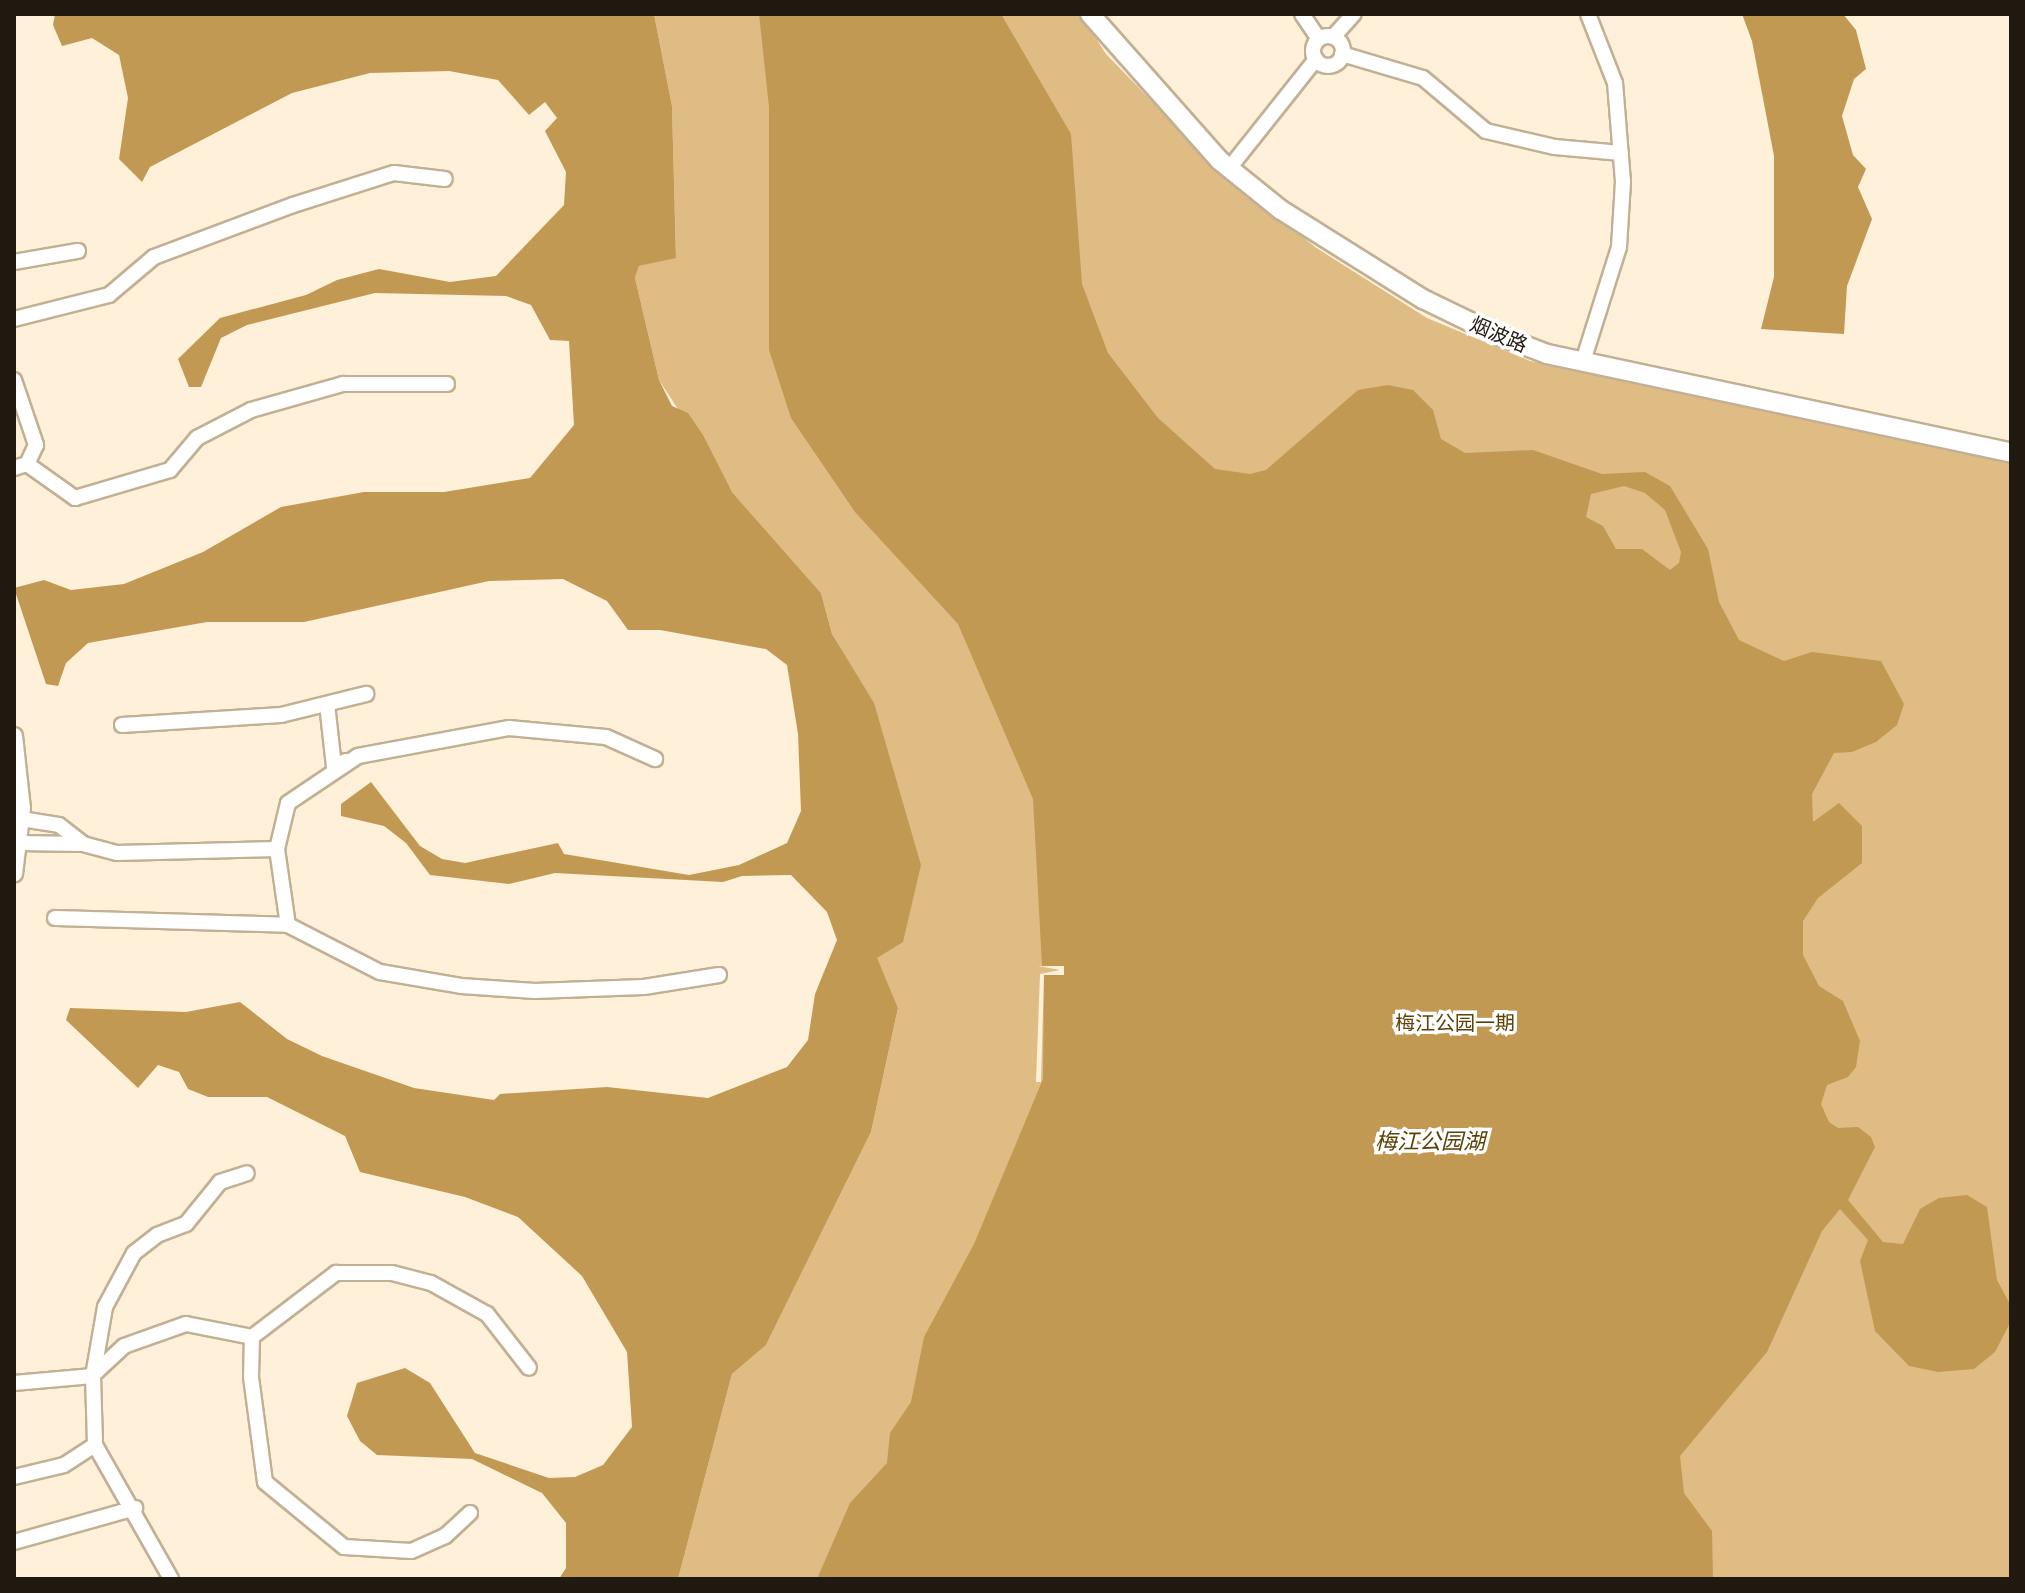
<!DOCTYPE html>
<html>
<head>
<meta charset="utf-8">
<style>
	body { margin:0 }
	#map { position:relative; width:2025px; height:1593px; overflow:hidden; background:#fef0d9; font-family:Barlow,"Noto Sans SC",sans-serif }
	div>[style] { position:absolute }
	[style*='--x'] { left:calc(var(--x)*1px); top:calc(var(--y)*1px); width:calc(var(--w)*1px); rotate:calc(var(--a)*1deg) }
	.green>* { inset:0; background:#dfbc83 }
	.water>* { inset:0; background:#c29952 }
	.pier>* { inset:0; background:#fef0d9 }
	.roads { filter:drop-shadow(2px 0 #c2b095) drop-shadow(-2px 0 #c2b095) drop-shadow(0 2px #c2b095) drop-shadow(0 -2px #c2b095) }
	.minor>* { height:14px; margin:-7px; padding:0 7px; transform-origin:7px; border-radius:7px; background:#fff }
	.minor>.ring { margin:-7px; padding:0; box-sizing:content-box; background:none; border:14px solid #fff; border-radius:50% }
	.tertiary>* { height:16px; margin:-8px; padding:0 8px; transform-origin:8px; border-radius:8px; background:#fff }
	.secondary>* { height:18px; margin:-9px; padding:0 9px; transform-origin:9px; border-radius:9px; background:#fff }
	span { translate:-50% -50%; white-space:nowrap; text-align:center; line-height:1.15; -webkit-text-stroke:7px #fff; paint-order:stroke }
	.street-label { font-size:20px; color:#20190f }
	.park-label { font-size:20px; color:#5e4207 }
	.water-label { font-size:22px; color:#5c4005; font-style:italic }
	.frame { position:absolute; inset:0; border:16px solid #20190f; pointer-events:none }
</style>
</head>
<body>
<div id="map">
	<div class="green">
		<i style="clip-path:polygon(654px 14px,1080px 14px,1106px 54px,1203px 154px,1315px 247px,1427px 318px,1530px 361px,2011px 462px,2011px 1579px,678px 1579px,732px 1374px,766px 1345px,871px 1132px,898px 1008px,876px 958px,845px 657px,832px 634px,821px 593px,732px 492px,659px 380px,635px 278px,639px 266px,676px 257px,672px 106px)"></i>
	</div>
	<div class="water">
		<i style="clip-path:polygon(55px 14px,654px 14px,672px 106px,676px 258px,639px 266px,635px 278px,659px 380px,672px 406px,688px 413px,703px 435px,732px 492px,821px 593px,832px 634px,874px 703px,921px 865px,903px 942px,877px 958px,898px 1008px,871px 1132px,766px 1345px,732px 1374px,678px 1579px,559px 1579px,566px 1568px,566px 1523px,542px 1493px,472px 1459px,377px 1455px,360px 1441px,347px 1416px,357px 1383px,405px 1368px,430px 1383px,475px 1453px,549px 1478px,575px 1477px,603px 1465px,632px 1427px,627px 1352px,582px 1276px,518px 1217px,465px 1197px,360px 1172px,345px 1136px,267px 1097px,208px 1097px,188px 1089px,179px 1072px,158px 1065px,138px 1088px,66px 1020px,70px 1008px,186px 1012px,240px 1002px,287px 1039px,322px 1056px,414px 1088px,494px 1100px,500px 1094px,607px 1087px,708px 1098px,787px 1067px,808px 1040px,815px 994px,837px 940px,827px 912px,791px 875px,742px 876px,723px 882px,555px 873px,509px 884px,430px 875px,406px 843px,384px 826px,341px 816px,341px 804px,371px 782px,420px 846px,442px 859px,465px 863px,558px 843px,564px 854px,689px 875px,739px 865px,787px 843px,801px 811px,798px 734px,787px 665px,766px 649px,660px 630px,628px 630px,607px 601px,563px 579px,489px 581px,304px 622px,207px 622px,88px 643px,66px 663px,58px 686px,46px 684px,14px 588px,44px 580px,71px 590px,124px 584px,203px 552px,281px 507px,364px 492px,444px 492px,530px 478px,574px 425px,569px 341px,550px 340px,531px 305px,506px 296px,375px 293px,247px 325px,221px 338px,201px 387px,189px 387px,178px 359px,220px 318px,306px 295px,337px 280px,379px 269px,450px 282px,496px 276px,564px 205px,566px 172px,545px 131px,557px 118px,545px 102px,529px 115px,498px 80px,449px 71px,370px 73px,292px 93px,150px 167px,142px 182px,119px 159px,128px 98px,119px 55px,92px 38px,62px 46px,53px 25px)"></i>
		<i style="clip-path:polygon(evenodd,759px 14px,1001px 14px,1071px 134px,1082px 284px,1108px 353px,1158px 418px,1215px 469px,1250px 474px,1266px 470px,1358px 390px,1388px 385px,1413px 390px,1433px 410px,1441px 439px,1465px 453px,1533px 450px,1602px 474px,1645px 472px,1670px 486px,1708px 549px,1719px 602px,1739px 640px,1784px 661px,1812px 652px,1881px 661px,1904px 704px,1897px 725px,1876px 742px,1852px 752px,1834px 753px,1812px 794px,1813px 822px,1839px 803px,1862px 826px,1862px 863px,1818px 898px,1803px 921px,1803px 955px,1819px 986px,1843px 1001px,1860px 1041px,1856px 1067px,1848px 1077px,1827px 1085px,1821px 1104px,1829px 1122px,1838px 1128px,1858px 1127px,1871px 1137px,1875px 1147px,1848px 1200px,1883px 1242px,1903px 1244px,1920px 1209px,1939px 1198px,1967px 1195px,1987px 1207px,1997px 1280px,2010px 1304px,2009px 1325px,1995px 1352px,1974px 1369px,1938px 1372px,1909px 1366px,1875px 1331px,1860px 1261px,1868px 1240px,1840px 1209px,1822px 1231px,1767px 1352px,1680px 1456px,1684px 1493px,1712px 1531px,1713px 1579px,817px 1579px,850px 1503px,887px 1463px,890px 1433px,911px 1402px,924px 1337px,974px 1244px,1043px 1079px,1044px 975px,1064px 975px,1064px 966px,1042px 966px,1033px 799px,958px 624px,855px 512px,791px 418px,769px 350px,769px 107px,759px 14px,1624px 486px,1645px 493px,1665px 510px,1681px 552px,1679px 563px,1670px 570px,1642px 549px,1616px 549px,1603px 526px,1586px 517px,1591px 494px,1624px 486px)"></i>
		<i style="clip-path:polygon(1742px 14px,1843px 14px,1856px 30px,1866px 69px,1854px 79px,1842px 116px,1853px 155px,1866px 169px,1858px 187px,1872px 219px,1847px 286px,1844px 334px,1761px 329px,1774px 277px,1774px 156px,1752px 41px)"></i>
	</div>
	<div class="pier">
		<i style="clip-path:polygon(1038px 966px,1064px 966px,1064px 975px,1044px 975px,1041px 1082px,1036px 1082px,1040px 974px,1060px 970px)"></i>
	</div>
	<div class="roads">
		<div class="minor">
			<i style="--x:1302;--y:14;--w:30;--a:56"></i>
			<i class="ring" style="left:1313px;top:36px;width:16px;height:16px"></i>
			<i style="--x:1333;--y:37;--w:31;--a:-48"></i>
			<i style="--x:1342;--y:54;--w:84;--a:16.5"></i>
			<i style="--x:1423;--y:78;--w:82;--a:40.1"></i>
			<i style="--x:1486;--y:131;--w:71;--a:13.1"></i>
			<i style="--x:1555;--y:147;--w:66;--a:5.2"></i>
			<i style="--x:1235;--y:161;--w:130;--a:-51.5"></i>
			<i style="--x:14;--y:262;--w:65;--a:-9.8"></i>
			<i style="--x:14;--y:319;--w:98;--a:-14.2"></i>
			<i style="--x:109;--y:295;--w:59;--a:-40.2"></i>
			<i style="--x:154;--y:257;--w:148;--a:-20.5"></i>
			<i style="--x:293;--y:205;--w:106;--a:-17.6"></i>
			<i style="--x:394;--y:173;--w:51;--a:6.7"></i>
			<i style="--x:1585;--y:355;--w:113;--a:-72.5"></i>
			<i style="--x:1619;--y:247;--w:65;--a:-86.5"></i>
			<i style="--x:1623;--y:182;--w:99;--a:-94.6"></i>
			<i style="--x:1615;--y:83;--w:74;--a:-111.4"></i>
			<i style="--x:14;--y:380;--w:69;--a:71.3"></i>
			<i style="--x:36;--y:445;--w:21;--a:115"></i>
			<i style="--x:14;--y:468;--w:14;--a:-17"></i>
			<i style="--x:27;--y:464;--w:59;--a:35.3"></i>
			<i style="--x:75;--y:498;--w:99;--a:-16.4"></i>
			<i style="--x:170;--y:470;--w:42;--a:-49.8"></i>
			<i style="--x:197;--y:438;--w:61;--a:-27.4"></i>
			<i style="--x:251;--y:410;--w:96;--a:-15.8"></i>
			<i style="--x:343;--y:384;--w:104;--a:0"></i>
			<i style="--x:327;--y:704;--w:62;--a:83.6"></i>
			<i style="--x:334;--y:766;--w:13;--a:-23"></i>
			<i style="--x:122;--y:725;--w:159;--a:-3.6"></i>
			<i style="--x:281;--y:715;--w:88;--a:-13.9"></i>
			<i style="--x:21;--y:819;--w:38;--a:9"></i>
			<i style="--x:59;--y:825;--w:31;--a:38"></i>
			<i style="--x:83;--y:844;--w:35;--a:15"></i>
			<i style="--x:117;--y:853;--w:160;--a:-1.4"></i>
			<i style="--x:277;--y:849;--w:47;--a:-76.6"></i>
			<i style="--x:288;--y:803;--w:84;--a:-33.9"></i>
			<i style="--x:358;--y:756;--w:154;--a:-10.5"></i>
			<i style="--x:509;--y:728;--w:97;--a:5.3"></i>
			<i style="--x:606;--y:737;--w:54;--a:24.2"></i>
			<i style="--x:18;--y:843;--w:65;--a:0.9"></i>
			<i style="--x:277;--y:849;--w:77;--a:81.8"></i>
			<i style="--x:288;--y:925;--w:103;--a:27.1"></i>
			<i style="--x:380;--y:972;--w:82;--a:9.8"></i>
			<i style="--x:461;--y:986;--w:74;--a:3.9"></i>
			<i style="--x:535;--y:991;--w:109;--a:-2.1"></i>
			<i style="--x:644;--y:987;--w:76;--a:-9.1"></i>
			<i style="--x:55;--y:918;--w:233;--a:1.7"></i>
			<i style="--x:93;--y:1375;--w:42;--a:-43.1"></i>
			<i style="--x:124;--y:1346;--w:66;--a:-19.5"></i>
			<i style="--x:186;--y:1324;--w:67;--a:11.1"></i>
			<i style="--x:93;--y:1376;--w:70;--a:-80.1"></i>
			<i style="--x:105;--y:1307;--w:61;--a:-61.8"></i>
			<i style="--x:134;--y:1253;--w:29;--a:-38"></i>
			<i style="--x:157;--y:1235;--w:31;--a:-21"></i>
			<i style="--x:186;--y:1224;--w:54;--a:-51"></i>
			<i style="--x:220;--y:1182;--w:28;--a:-18"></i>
			<i style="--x:14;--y:1383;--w:79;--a:-5.1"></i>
			<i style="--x:93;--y:1376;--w:69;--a:88.3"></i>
			<i style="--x:95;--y:1445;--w:154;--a:60.4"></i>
			<i style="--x:14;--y:1477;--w:51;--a:-13.5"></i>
			<i style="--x:64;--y:1465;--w:37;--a:-33"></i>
			<i style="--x:470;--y:1513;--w:34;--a:137"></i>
			<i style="--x:445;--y:1536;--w:37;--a:156"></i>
			<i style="--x:411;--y:1551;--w:67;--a:-176.6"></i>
			<i style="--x:344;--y:1547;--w:102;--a:-140.6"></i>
			<i style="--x:265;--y:1482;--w:106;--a:-97.6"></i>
			<i style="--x:251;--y:1377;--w:40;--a:-88.6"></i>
			<i style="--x:252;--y:1337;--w:106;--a:-37.3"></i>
			<i style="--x:336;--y:1273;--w:56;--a:0"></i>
			<i style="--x:392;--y:1273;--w:40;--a:14.4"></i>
			<i style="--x:431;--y:1283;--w:64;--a:29"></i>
			<i style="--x:487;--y:1314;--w:68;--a:52.1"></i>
			<i style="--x:14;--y:1542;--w:126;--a:-15.7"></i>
		</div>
		<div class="tertiary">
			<i style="--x:14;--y:736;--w:72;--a:83.7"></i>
			<i style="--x:22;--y:808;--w:66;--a:96.9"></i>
		</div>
		<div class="secondary">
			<i style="--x:1090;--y:14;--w:195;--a:48.5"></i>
			<i style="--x:1219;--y:160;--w:80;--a:38.9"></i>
			<i style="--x:1281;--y:210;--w:168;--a:32.1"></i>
			<i style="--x:1423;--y:299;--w:80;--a:25.9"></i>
			<i style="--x:1495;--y:334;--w:56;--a:21"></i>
			<i style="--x:1547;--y:354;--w:474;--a:12"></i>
		</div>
	</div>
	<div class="street-label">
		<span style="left:1499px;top:334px;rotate:23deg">烟波路</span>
	</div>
	<div class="park-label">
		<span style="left:1455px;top:1022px">梅江公园一期</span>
	</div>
	<div class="water-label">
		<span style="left:1430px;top:1141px">梅江公园湖</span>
	</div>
	<div class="frame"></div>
</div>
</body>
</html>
